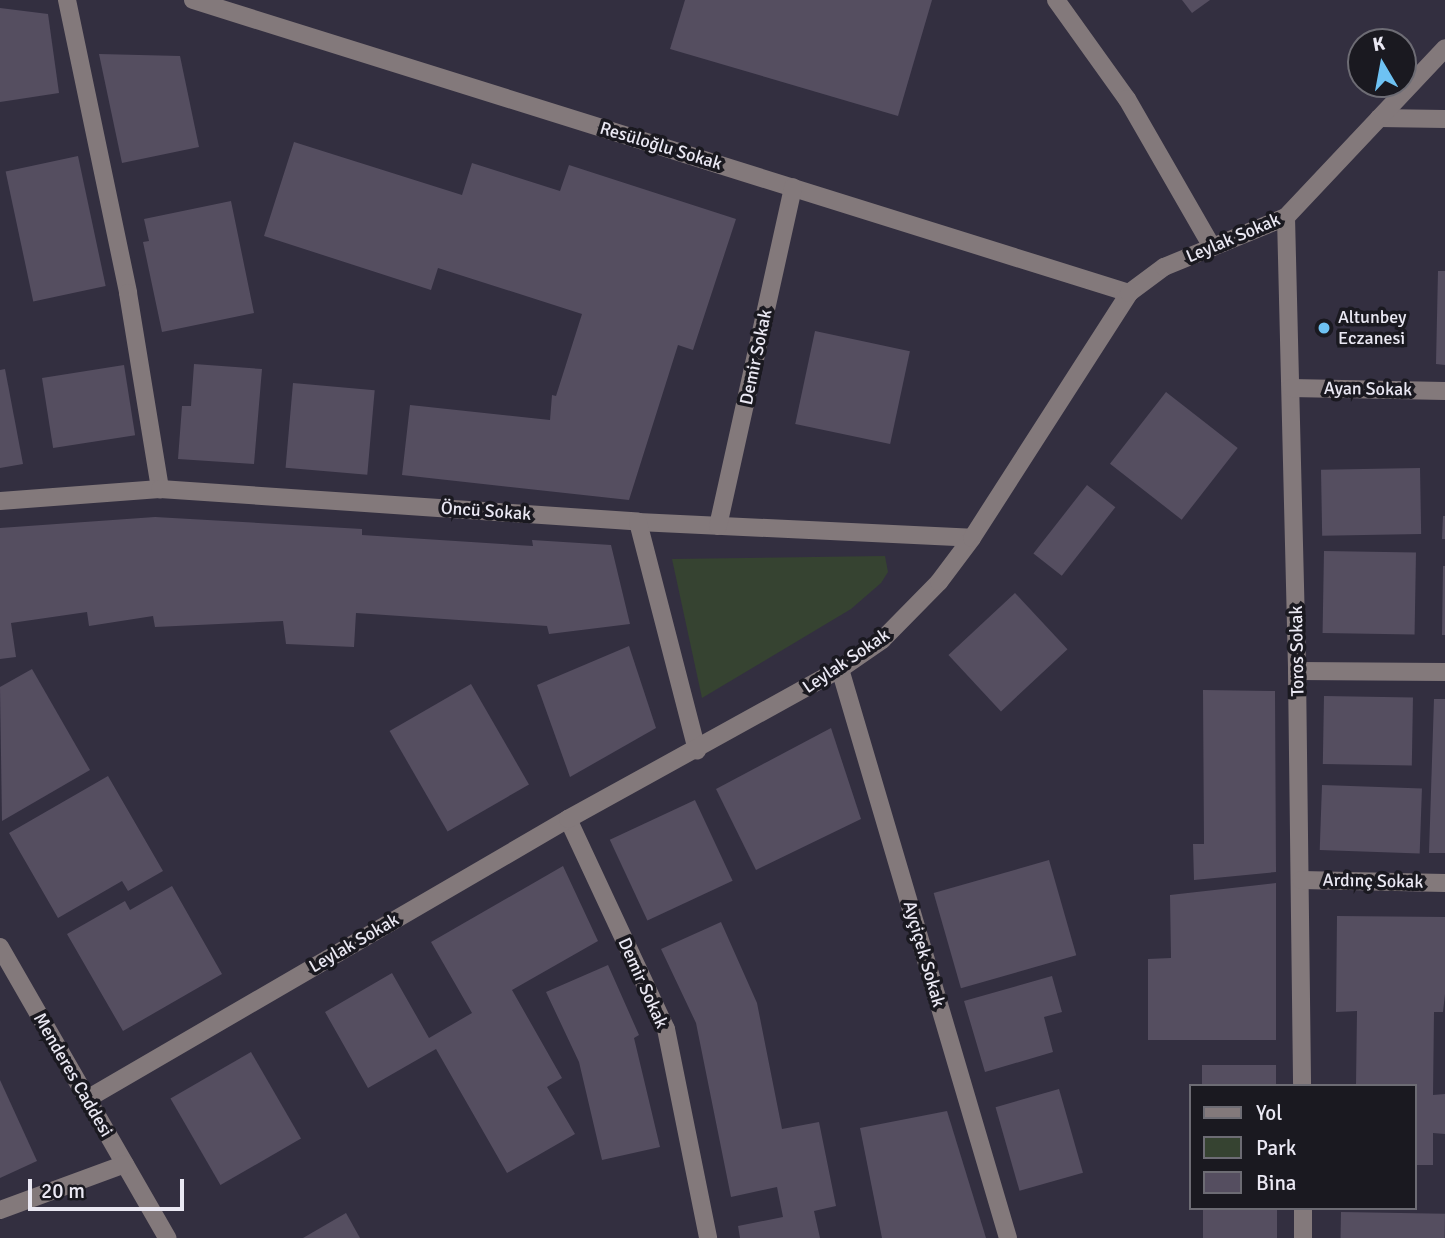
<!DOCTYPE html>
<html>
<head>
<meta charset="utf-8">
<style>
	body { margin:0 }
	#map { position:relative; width:1445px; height:1238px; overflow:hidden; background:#332f40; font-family:Signika,sans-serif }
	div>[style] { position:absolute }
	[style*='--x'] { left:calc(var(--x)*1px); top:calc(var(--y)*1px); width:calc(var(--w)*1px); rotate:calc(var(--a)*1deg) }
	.green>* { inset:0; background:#364331 }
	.building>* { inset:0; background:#554e60; transform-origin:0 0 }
	.minor>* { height:18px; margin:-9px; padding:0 9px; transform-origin:9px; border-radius:9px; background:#83797b }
	.dots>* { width:19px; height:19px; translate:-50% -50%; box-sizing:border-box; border:4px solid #1a1920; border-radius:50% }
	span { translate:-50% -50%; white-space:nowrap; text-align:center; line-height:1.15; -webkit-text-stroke:7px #1a1920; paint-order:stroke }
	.street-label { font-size:18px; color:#eae8f3 }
	.poi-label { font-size:18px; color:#eae8f3 }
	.left { translate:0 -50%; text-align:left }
	.legend { position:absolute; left:1189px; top:1084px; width:228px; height:126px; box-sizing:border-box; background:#1a1920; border:2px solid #6d6c74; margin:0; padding:9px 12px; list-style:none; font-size:21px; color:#eae8f3 }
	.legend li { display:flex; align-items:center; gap:14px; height:35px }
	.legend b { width:35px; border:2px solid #6d6c74 }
	.north { position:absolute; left:1347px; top:28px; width:70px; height:70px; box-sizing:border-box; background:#1a1920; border:2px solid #6d6c74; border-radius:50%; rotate:350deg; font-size:19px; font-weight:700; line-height:28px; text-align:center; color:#eae8f3 }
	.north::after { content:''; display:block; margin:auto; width:24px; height:32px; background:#6ec2f3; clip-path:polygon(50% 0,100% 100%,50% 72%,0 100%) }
	.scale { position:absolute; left:28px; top:1179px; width:156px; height:32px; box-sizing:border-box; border:4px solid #eae8f3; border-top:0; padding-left:9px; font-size:21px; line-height:24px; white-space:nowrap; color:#eae8f3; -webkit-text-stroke:5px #1a1920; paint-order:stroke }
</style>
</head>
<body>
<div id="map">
	<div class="green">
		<i style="clip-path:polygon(885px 556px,888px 572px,881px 583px,851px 609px,702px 698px,672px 559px)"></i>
	</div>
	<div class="building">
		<i style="clip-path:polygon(685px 0,932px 0,898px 116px,670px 49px)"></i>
		<i style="clip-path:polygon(1182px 0,1210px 0,1192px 13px)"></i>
		<i style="clip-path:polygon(0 8px,48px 14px,59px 93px,0 102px)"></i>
		<i style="clip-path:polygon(99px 54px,180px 56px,199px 147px,122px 163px)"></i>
		<i style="clip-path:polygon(294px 142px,462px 195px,472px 163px,560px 191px,569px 165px,736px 219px,693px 350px,678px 345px,629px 500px,402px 475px,410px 405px,550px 420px,552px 395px,556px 396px,582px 314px,438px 268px,431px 290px,264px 236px)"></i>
		<i style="left:78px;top:156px;width:133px;height:74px;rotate:78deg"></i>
		<i style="clip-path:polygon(231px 201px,254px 313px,162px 332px,143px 242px,149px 241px,144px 219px)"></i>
		<i style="clip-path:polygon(1438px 271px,1445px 271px,1445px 365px,1436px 364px)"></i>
		<i style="left:815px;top:331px;width:97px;height:95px;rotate:12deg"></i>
		<i style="clip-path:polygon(194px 364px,262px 369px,254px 464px,178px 459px,182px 406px,191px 406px)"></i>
		<i style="left:124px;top:365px;width:71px;height:83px;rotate:81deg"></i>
		<i style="clip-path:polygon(5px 369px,23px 464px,0 468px,0 370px)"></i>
		<i style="left:293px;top:383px;width:82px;height:85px;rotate:5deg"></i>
		<i style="left:1166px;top:392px;width:91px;height:91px;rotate:38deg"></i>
		<i style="left:1420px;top:468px;width:66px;height:99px;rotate:89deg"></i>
		<i style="left:1087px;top:485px;width:36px;height:87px;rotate:38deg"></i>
		<i style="clip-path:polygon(1443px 516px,1445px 516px,1445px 539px,1442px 539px)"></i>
		<i style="clip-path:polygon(155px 517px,362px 529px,362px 535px,533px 546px,532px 540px,611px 545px,630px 624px,549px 634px,547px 626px,356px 613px,354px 647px,286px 644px,283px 621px,155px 627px,153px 616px,89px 626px,87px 612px,11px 623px,16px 657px,0 659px,0 528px)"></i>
		<i style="left:1324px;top:551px;width:92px;height:82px;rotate:1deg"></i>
		<i style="clip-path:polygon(1443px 566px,1445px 566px,1445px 635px,1442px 635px)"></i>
		<i style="left:1015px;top:593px;width:77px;height:91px;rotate:47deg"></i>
		<i style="clip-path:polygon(629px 646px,656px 728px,570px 777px,537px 685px)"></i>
		<i style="clip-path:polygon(32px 669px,90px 770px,2px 821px,0 687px)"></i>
		<i style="left:471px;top:684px;width:116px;height:94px;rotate:60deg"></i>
		<i style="clip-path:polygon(1203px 690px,1275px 691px,1276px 872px,1194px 880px,1193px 844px,1204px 844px)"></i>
		<i style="left:1324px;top:696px;width:89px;height:68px;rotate:1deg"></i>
		<i style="clip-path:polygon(1434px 699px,1445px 699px,1445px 853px,1429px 853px)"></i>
		<i style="clip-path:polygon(831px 728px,861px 819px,756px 870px,716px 789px)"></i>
		<i style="clip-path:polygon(108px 776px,163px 871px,128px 891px,122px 881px,58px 918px,9px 833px)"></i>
		<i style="left:1322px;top:785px;width:100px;height:65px;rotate:2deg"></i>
		<i style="left:695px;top:800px;width:89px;height:94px;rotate:65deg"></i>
		<i style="left:1049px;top:860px;width:99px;height:120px;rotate:74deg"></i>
		<i style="clip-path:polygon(563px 866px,598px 941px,512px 990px,562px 1078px,547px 1087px,575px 1134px,507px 1173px,436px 1049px,368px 1088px,325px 1012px,392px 973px,429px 1038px,472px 1013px,431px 942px)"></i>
		<i style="clip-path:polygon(1276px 883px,1276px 1040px,1148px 1040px,1148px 959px,1171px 958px,1170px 895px)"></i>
		<i style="clip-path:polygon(172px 886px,222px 974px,123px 1031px,67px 934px,125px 901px,130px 910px)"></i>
		<i style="clip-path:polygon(1337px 916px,1445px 917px,1445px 994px,1443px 1012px,1434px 1012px,1433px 1095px,1445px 1094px,1445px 1134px,1433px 1133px,1433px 1165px,1415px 1165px,1415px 1086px,1356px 1086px,1357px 1011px,1336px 1012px)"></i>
		<i style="clip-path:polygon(721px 922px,757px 1003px,782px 1129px,819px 1122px,836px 1206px,814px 1211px,820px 1238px,740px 1238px,738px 1226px,783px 1217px,777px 1187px,731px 1197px,696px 1023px,661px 949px)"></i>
		<i style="clip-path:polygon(608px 965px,639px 1035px,634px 1038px,660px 1147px,602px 1160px,579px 1062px,546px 992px)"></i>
		<i style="clip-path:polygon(1052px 976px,1062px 1012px,1044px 1017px,1053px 1052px,985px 1072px,964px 1001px)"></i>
		<i style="left:251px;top:1052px;width:100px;height:93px;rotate:60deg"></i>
		<i style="left:1202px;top:1065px;width:74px;height:21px"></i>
		<i style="clip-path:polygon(0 1080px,37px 1161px,0 1178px)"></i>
		<i style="left:1059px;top:1089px;width:87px;height:66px;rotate:74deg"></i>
		<i style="clip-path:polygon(947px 1111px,986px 1238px,882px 1238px,860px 1128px)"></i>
		<i style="left:1203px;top:1208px;width:74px;height:30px"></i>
		<i style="left:1341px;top:1212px;width:104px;height:26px;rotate:1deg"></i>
		<i style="clip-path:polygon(346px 1213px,360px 1238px,303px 1238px)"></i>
	</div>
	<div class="minor">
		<i style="--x:67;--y:0;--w:299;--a:78.2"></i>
		<i style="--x:128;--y:293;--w:199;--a:80.7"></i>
		<i style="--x:193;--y:0;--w:981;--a:17.38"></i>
		<i style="--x:1056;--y:0;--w:122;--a:54.4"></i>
		<i style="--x:1127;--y:99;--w:171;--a:60.1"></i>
		<i style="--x:1379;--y:118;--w:66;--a:0.9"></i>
		<i style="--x:1286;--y:217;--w:454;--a:88.6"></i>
		<i style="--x:1297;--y:671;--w:415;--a:89.3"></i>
		<i style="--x:1291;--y:388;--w:154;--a:1.1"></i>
		<i style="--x:0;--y:501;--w:160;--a:-4.3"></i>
		<i style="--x:160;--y:489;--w:479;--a:3.9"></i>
		<i style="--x:638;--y:522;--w:334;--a:2.7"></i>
		<i style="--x:638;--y:522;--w:236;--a:75.5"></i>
		<i style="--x:718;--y:526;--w:347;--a:-77.5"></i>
		<i style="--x:840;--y:669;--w:593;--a:73.55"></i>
		<i style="--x:1297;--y:671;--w:148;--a:0.4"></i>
		<i style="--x:568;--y:819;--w:232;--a:65"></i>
		<i style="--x:666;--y:1029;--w:213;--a:78.6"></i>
		<i style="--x:1301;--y:880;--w:144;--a:1.2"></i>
		<i style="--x:0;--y:947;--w:336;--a:60.1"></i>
		<i style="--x:87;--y:1099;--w:557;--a:-30.2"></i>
		<i style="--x:568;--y:819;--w:311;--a:-28.9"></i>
		<i style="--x:840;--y:669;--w:51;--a:-34.6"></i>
		<i style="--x:882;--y:640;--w:81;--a:-45.5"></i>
		<i style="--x:939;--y:582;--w:55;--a:-53.1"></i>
		<i style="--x:972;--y:538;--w:291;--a:-57.3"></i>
		<i style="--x:1129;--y:293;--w:44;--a:-36.6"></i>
		<i style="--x:1164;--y:267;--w:132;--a:-22.3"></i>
		<i style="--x:1286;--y:217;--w:232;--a:-46.7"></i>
		<i style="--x:1303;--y:1208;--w:30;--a:90"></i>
		<i style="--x:0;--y:1210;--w:133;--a:-20.2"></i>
	</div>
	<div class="dots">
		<i style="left:1324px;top:328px;background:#6ec2f3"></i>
	</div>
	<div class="street-label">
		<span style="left:661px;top:146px;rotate:17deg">Resüloğlu Sokak</span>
		<span style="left:1233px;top:238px;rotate:-23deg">Leylak Sokak</span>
		<span style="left:756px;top:357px;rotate:-78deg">Demir Sokak</span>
		<span style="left:1368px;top:389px;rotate:1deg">Ayan Sokak</span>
		<span style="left:486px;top:511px;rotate:4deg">Öncü Sokak</span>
		<span style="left:1297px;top:651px;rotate:-91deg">Toros Sokak</span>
		<span style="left:846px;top:661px;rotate:-34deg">Leylak Sokak</span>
		<span style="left:1373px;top:881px;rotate:1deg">Ardınç Sokak</span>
		<span style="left:354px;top:943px;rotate:-30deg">Leylak Sokak</span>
		<span style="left:924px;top:954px;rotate:74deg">Ayçiçek Sokak</span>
		<span style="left:643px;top:983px;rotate:66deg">Demir Sokak</span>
		<span style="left:73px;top:1075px;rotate:60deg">Menderes Caddesi</span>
	</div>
	<div class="poi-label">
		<span class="left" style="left:1338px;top:328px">Altunbey<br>Eczanesi</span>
	</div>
	<ul class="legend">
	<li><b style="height:9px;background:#83797b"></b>Yol</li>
	<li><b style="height:19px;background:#364331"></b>Park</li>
	<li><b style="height:19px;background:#554e60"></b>Bina</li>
	</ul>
	<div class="north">K</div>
	<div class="scale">20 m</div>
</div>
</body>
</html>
